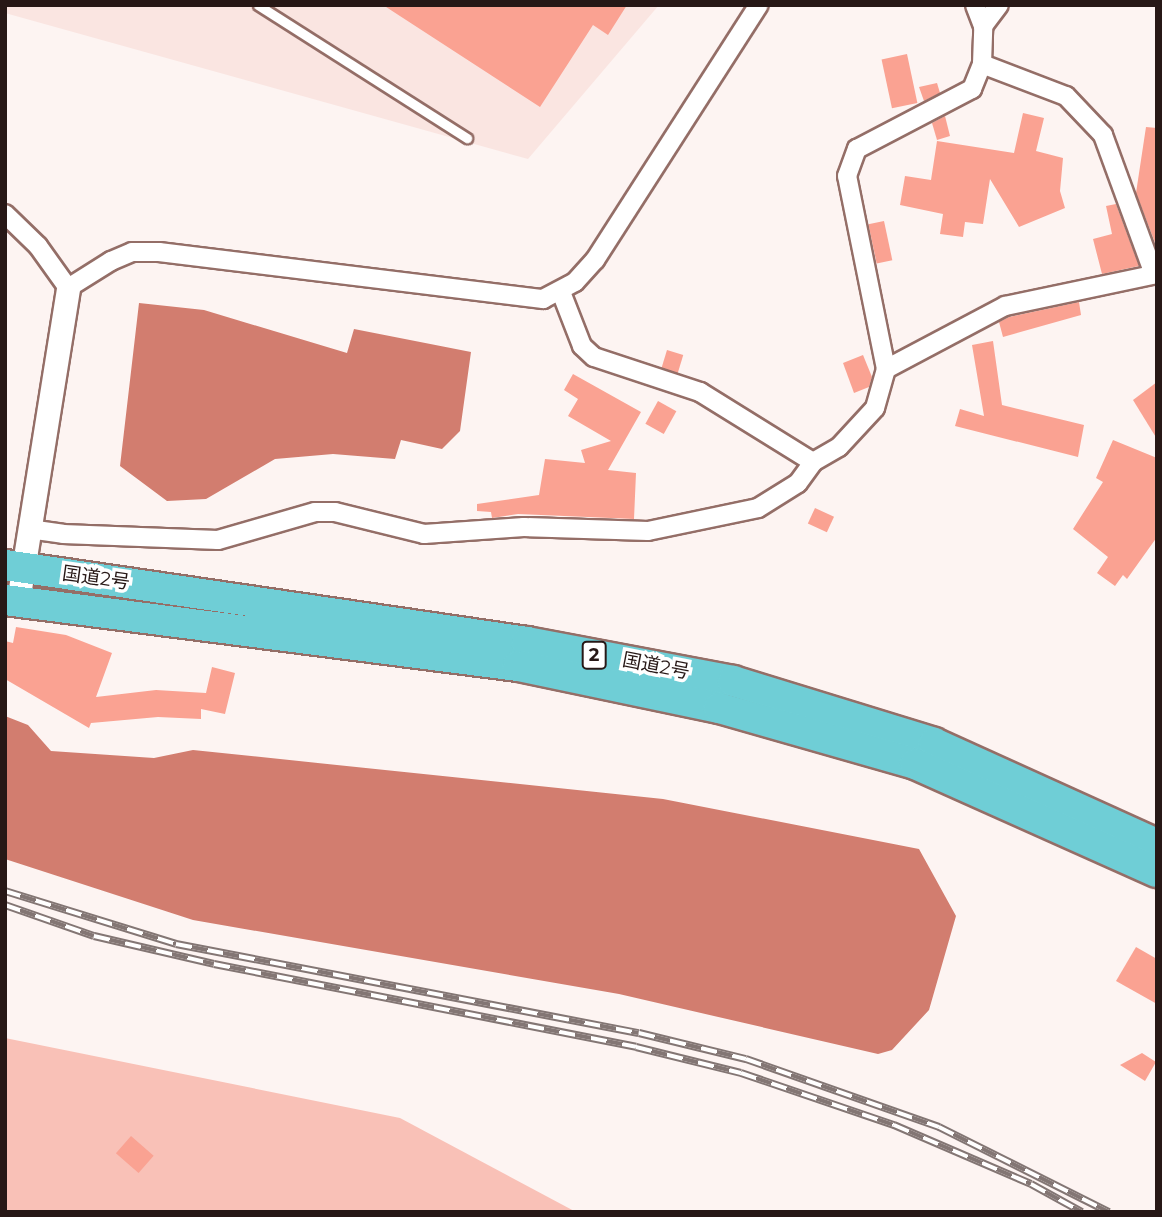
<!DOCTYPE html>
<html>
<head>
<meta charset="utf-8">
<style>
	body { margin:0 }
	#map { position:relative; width:1162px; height:1217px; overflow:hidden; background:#fdf4f2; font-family:Montserrat,"Noto Sans JP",sans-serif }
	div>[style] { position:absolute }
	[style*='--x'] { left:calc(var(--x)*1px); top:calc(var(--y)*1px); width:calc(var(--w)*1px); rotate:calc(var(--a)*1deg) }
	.built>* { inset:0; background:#fae5e1 }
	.green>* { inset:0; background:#f9c1b7 }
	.water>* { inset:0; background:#d27d6f }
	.building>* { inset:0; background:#faa292; transform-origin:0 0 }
	.roads { filter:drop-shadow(2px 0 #946e67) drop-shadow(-2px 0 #946e67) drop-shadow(0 2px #946e67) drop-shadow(0 -2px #946e67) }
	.service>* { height:9px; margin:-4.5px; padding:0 4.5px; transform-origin:4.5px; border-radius:4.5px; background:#fff }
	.minor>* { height:18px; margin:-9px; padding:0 9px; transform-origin:9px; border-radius:9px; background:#fff }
	.tertiary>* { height:23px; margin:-11.5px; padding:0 11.5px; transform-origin:11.5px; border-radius:11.5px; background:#fff }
	.trunk>* { height:30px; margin:-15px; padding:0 15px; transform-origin:15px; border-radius:15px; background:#6fced6 }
	.rail>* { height:8px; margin-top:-4px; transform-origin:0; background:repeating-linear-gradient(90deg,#fff 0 16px,#837674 0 32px); box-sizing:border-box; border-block:2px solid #837674 }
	span { translate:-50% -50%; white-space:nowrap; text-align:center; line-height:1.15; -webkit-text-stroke:7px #fff; paint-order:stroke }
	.shield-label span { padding:2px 5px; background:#fff; border:2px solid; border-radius:5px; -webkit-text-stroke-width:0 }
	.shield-label { font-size:18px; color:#271816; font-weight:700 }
	.street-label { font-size:19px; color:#271816 }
	.frame { position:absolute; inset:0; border:7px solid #271816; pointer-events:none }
</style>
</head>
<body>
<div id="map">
	<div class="built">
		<i style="clip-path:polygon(5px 5px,659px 5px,528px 159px,5px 13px)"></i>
	</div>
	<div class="green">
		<i style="clip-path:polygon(5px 1038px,400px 1118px,576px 1212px,5px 1212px)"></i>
	</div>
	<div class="water">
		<i style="clip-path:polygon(139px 303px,204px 310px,347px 353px,354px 329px,471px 352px,460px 431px,442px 449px,401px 440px,395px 459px,333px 454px,275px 459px,206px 499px,167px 501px,120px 466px)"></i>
		<i style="clip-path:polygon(5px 716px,28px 725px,51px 751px,154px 758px,193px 750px,663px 799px,919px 849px,956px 916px,929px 1010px,892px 1050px,878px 1054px,619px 994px,193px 920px,5px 859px)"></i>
	</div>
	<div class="building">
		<i style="clip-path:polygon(383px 5px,627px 5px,608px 35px,593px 25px,540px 107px)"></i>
		<i style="left:907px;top:54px;width:50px;height:26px;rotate:78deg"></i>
		<i style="clip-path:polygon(937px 83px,940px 93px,924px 101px,919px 87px)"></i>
		<i style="clip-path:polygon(1023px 113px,1044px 118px,1036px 151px,1063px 158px,1060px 191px,1065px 208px,1019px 227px,990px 179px,983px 224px,965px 222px,963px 237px,940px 234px,943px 214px,900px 205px,905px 176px,931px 180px,937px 141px,1014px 153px)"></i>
		<i style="clip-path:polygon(945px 116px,950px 136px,937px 140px,932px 123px)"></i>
		<i style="clip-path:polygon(1146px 127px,1157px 128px,1157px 248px,1136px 193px)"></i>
		<i style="clip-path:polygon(1116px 204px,1139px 266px,1102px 274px,1093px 239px,1112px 234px,1106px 206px)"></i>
		<i style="left:884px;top:221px;width:40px;height:16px;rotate:78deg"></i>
		<i style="clip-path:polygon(1079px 302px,1081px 315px,1003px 337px,999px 322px,1009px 317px)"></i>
		<i style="clip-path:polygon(993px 341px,1002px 405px,1084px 425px,1078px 457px,955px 426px,960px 409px,984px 416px,972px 345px)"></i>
		<i style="left:667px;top:350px;width:17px;height:19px;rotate:17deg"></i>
		<i style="clip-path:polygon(863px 355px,872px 377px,869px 387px,854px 393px,843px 363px)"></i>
		<i style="clip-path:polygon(573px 374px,641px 412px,608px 470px,636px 473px,634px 519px,518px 514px,492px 518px,491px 512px,477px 511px,477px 504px,539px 495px,545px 459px,585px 463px,581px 450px,611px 441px,568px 416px,578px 399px,564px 390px)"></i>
		<i style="clip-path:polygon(1157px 382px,1157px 439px,1133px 400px)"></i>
		<i style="left:658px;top:401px;width:21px;height:26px;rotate:29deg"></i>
		<i style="clip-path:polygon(1113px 440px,1157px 458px,1157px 537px,1127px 579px,1123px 575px,1115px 586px,1097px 573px,1108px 557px,1073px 529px,1103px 482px,1096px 478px)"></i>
		<i style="left:815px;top:508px;width:21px;height:17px;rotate:25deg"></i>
		<i style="clip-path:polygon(16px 627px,66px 635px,112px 653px,96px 697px,156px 690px,206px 693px,212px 667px,235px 673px,225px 714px,201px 709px,201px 719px,158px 717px,91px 723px,89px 728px,5px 679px,5px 641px,13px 643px)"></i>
		<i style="clip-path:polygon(1136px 947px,1157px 959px,1157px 1004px,1116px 981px)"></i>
		<i style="clip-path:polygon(1142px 1053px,1156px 1062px,1145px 1081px,1120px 1065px)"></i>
		<i style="left:131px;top:1136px;width:30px;height:23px;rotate:41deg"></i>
	</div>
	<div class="roads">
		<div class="service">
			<i style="--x:258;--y:5;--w:248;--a:32.5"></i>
		</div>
		<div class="minor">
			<i style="--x:983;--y:26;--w:26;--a:-53"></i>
			<i style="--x:982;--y:64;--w:90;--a:20.9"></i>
			<i style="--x:1066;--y:96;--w:54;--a:46.5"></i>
			<i style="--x:1103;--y:135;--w:148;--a:69.9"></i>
			<i style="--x:5;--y:214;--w:46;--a:44.1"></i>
			<i style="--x:38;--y:246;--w:52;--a:54.5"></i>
			<i style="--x:68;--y:288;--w:51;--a:-32.1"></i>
			<i style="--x:111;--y:261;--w:23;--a:-23"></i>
			<i style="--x:132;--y:252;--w:27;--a:0"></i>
			<i style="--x:159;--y:252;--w:387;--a:7"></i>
			<i style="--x:543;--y:299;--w:36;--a:-28"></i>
			<i style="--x:575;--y:282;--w:30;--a:-48"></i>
			<i style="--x:595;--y:260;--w:303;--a:-57.3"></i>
			<i style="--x:561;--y:292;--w:58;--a:68.7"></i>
			<i style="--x:582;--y:346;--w:16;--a:43"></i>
			<i style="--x:594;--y:357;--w:112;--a:18.3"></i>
			<i style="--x:700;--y:392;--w:133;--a:31.8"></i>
			<i style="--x:813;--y:462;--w:30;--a:-30"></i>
			<i style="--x:839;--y:447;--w:53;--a:-47.3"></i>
			<i style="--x:875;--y:408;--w:41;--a:-74.2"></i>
			<i style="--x:886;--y:369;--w:197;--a:-101.4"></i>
			<i style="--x:847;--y:176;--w:29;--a:-70"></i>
			<i style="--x:857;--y:149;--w:130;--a:-27.6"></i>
			<i style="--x:972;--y:89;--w:27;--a:-68"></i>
			<i style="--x:982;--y:64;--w:38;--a:-88"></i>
			<i style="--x:983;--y:26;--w:22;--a:-111"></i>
			<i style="--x:886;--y:369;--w:135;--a:-27.9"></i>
			<i style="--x:1005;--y:306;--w:155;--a:-11.9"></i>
			<i style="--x:29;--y:529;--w:34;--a:8"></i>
			<i style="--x:63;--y:534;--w:155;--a:2.2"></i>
			<i style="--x:218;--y:540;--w:101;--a:-16.1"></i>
			<i style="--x:315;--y:512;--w:20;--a:0"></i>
			<i style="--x:335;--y:512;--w:92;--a:13.9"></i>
			<i style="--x:424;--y:534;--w:100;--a:-4"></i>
			<i style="--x:524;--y:527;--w:124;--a:1.8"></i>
			<i style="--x:648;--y:531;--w:112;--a:-11.8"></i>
			<i style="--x:758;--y:508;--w:47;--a:-32"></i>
			<i style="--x:798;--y:483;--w:26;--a:-54"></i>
		</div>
		<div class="tertiary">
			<i style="--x:18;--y:601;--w:317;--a:-80.9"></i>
		</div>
		<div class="trunk">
			<i style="--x:5;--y:565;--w:528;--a:8.39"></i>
			<i style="--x:527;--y:642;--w:210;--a:10.7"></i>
			<i style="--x:733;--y:681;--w:210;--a:17.1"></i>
			<i style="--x:934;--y:743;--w:245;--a:24.4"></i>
			<i style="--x:5;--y:600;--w:517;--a:7.33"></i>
			<i style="--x:518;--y:666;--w:205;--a:11.8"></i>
			<i style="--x:719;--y:708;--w:204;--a:15.9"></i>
			<i style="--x:915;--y:764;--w:265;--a:24.1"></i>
		</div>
	</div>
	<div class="rail">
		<i style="--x:5;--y:891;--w:179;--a:17.2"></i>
		<i style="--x:176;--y:944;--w:471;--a:10.9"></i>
		<i style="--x:639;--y:1033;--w:110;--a:13.7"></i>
		<i style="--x:746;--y:1059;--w:205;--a:19.4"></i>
		<i style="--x:939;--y:1127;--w:190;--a:26.6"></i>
		<i style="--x:5;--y:905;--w:94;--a:19.2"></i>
		<i style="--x:94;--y:936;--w:123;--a:13.1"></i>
		<i style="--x:214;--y:964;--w:430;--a:11.1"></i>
		<i style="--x:636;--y:1047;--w:108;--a:13.9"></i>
		<i style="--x:741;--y:1073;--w:162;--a:18.8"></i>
		<i style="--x:894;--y:1125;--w:149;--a:23.3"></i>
		<i style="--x:1031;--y:1184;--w:58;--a:28.8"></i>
	</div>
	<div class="shield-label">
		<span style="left:594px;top:655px">2</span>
	</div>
	<div class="street-label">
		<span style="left:96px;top:578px;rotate:8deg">国道2号</span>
		<span style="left:656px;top:666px;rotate:11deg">国道2号</span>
	</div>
	<div class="frame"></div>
</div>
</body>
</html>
